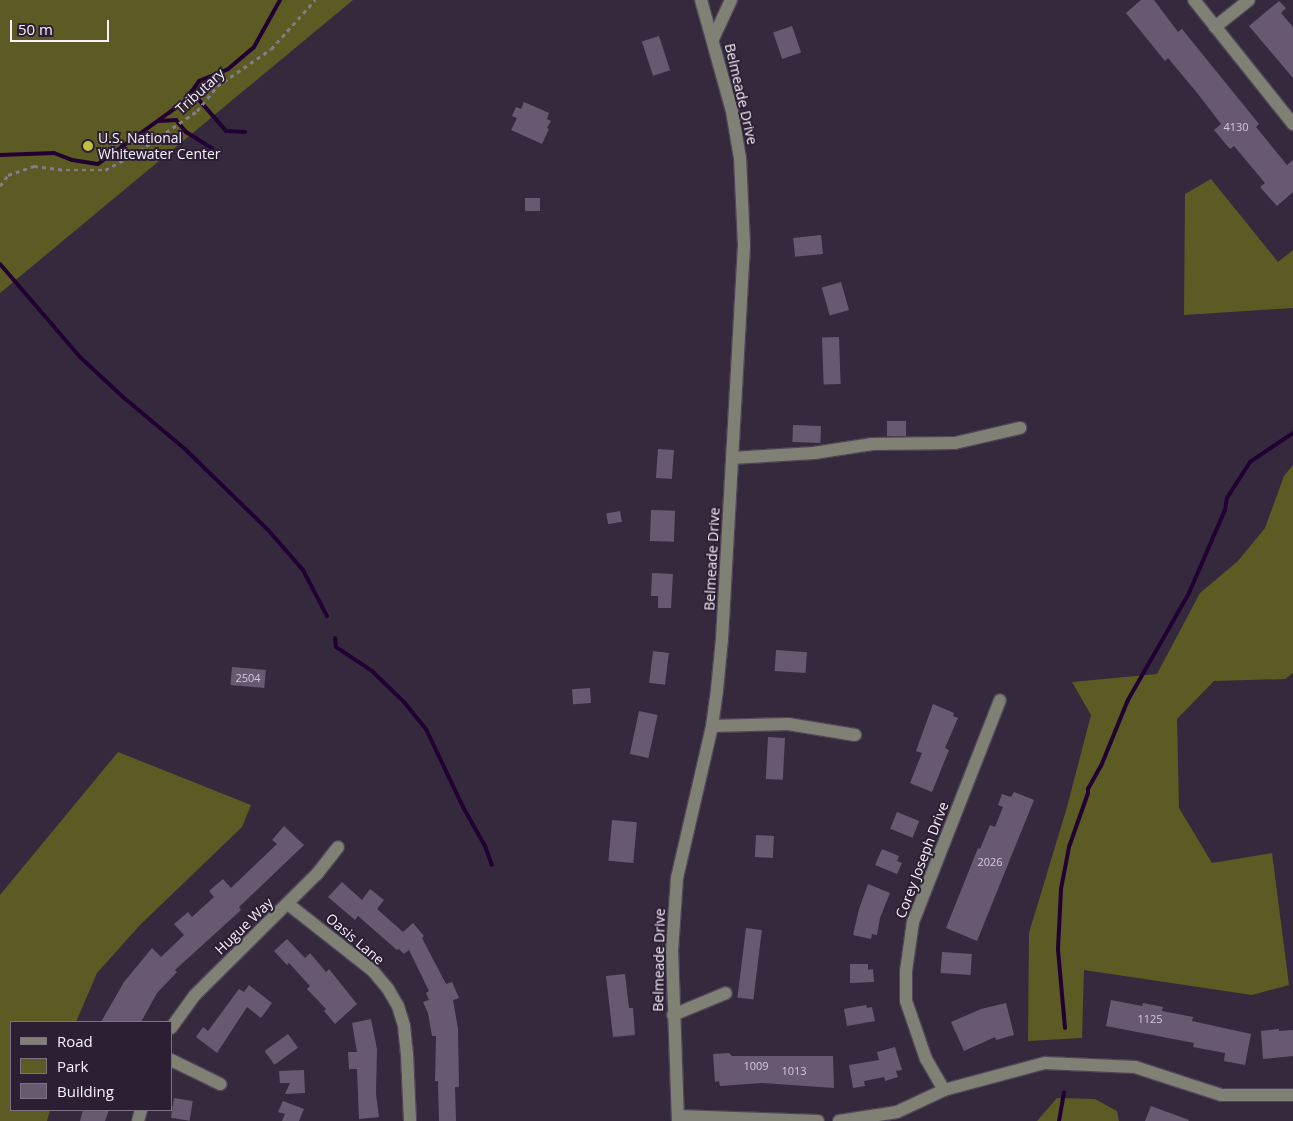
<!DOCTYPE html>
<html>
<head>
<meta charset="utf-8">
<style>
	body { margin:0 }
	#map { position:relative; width:1293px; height:1121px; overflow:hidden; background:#352a3d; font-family:"Open Sans",sans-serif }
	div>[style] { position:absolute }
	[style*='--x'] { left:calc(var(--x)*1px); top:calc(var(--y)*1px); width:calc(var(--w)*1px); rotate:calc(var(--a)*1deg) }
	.green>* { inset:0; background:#5c5b23 }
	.stream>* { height:4px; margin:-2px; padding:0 2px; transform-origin:2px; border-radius:2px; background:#230034 }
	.building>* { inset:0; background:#675a70; transform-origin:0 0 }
	.path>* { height:2.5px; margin-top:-1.25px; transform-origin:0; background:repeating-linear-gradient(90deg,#847b8b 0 4px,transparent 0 8px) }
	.roads { filter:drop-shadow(1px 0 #504658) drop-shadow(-1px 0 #504658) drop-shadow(0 1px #504658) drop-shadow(0 -1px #504658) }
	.minor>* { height:12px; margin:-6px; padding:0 6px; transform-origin:6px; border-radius:6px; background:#808075 }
	.dots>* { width:14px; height:14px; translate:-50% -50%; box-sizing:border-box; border:2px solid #2b2033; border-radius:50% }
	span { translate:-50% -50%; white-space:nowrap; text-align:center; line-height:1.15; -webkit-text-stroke:4px #2b2033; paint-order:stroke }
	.number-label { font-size:11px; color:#d3cad9 }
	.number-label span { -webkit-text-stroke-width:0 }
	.street-label { font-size:14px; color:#f7f0fc }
	.poi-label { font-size:14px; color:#f7f0fc }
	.left { translate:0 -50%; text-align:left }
	.legend { position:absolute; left:10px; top:1021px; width:162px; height:90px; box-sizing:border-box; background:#2b2033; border:1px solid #7d7383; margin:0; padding:6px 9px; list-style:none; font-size:15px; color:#f7f0fc }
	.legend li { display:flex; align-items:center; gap:10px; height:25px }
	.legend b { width:25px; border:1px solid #7d7383 }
	.scale { position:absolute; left:10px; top:20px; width:99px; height:22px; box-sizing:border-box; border:2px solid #f7f0fc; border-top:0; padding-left:6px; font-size:15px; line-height:18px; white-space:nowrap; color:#f7f0fc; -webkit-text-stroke:4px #2b2033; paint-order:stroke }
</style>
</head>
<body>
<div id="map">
	<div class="green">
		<i style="clip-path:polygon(0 0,353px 0,0 293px)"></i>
		<i style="clip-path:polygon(1211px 179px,1278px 262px,1293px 250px,1293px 308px,1184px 315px,1185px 194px)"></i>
		<i style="clip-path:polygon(1293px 465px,1293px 673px,1285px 679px,1214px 681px,1177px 719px,1179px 808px,1212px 863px,1272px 853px,1289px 985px,1252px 995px,1084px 970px,1082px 1038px,1028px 1041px,1029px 933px,1067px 807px,1091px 715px,1072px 682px,1157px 674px,1200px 593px,1238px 561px,1265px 528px,1284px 476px)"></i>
		<i style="clip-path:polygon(118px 752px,251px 805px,242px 827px,140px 925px,97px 973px,76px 1022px,11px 1022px,11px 1110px,50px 1110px,47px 1121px,0 1121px,0 895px)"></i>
		<i style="clip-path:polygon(1057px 1098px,1095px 1099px,1117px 1111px,1119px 1121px,1037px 1121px)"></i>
	</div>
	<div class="stream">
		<i style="--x:192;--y:92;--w:52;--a:48.9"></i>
		<i style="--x:226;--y:131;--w:19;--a:3"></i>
		<i style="--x:159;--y:121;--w:17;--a:-3"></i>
		<i style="--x:176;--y:120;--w:16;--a:50"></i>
		<i style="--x:186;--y:132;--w:31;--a:32"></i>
		<i style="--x:0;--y:155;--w:54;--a:-2.1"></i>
		<i style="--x:54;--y:153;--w:19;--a:21"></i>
		<i style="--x:72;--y:160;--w:26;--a:9"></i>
		<i style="--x:98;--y:164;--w:106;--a:-35.8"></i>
		<i style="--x:184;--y:102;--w:26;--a:-54"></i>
		<i style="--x:199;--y:81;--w:31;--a:-22"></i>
		<i style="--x:228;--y:69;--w:34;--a:-40"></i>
		<i style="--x:254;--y:47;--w:54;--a:-61"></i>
		<i style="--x:0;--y:264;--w:123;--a:49.3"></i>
		<i style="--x:80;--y:357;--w:59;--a:42.9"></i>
		<i style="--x:123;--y:397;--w:81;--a:40"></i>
		<i style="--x:185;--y:449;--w:116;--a:44.3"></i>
		<i style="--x:268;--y:530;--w:53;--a:48.8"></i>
		<i style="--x:303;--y:570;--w:52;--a:62.4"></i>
		<i style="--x:335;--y:638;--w:9;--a:84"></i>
		<i style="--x:336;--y:647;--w:43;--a:33.7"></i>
		<i style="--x:372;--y:671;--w:45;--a:44.1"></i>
		<i style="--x:404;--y:702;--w:35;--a:51"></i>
		<i style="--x:426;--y:729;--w:86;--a:64.6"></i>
		<i style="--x:463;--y:807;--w:45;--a:60.6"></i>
		<i style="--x:485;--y:846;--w:20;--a:70"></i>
		<i style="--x:1065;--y:1028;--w:79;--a:-95.1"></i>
		<i style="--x:1058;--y:949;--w:60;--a:-87.1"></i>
		<i style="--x:1061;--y:889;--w:43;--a:-79.2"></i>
		<i style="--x:1069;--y:847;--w:57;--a:-70.6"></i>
		<i style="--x:1088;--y:793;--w:4;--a:-90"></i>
		<i style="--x:1088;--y:789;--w:26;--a:-61"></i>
		<i style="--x:1101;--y:766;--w:71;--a:-67.8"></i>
		<i style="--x:1128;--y:700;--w:123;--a:-60.3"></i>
		<i style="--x:1189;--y:593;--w:90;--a:-66.6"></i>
		<i style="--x:1225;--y:510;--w:12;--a:-81"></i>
		<i style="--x:1227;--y:498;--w:43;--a:-57.4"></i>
		<i style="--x:1250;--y:462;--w:52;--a:-34"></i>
		<i style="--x:1059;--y:1121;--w:29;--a:-80"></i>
	</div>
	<div class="building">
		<i style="clip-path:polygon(1141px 0,1154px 0,1178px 32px,1182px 29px,1259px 124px,1256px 127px,1287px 165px,1293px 160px,1293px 192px,1277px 206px,1260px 187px,1265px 183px,1234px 146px,1230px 149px,1214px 130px,1221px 124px,1198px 94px,1168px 58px,1165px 61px,1126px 13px)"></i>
		<i style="clip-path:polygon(1279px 1px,1286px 8px,1281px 13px,1293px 27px,1293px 78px,1249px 26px)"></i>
		<i style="left:792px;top:26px;width:28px;height:20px;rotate:71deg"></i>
		<i style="left:659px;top:36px;width:36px;height:18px;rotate:72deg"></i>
		<i style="clip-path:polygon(524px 102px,549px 113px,547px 119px,551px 121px,547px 128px,549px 129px,542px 144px,511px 130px,517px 118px,512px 116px,516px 107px,521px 109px)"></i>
		<i style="left:525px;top:198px;width:15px;height:13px"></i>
		<i style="left:821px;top:235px;width:19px;height:28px;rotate:84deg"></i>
		<i style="left:841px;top:282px;width:29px;height:20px;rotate:74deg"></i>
		<i style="left:839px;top:337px;width:47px;height:17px;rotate:88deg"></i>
		<i style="left:887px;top:421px;width:19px;height:15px"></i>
		<i style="left:793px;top:425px;width:28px;height:17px;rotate:2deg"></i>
		<i style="left:658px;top:449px;width:16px;height:29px;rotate:4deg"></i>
		<i style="left:651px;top:510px;width:24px;height:31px;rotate:2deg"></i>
		<i style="left:620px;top:511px;width:11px;height:14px;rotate:80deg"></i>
		<i style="clip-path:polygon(652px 573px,673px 574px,671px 608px,658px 608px,658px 596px,651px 596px)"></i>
		<i style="left:776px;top:650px;width:31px;height:21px;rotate:4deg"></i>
		<i style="left:653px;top:651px;width:16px;height:32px;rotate:7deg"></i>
		<i style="left:232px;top:667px;width:34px;height:18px;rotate:5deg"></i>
		<i style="left:590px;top:688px;width:15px;height:18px;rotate:86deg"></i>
		<i style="clip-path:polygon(933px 704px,954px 713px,953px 716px,958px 718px,945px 748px,949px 750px,932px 792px,910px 783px,922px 753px,916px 751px)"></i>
		<i style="left:639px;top:711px;width:19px;height:44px;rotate:12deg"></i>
		<i style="left:768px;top:737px;width:17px;height:42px;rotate:3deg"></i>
		<i style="clip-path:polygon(1014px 792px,1034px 800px,977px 941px,946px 928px,978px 848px,980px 849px,990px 825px,995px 827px,1003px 807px,998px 805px,1002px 794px,1011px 797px)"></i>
		<i style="left:897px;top:812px;width:24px;height:18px;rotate:22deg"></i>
		<i style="left:612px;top:820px;width:25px;height:41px;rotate:5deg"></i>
		<i style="clip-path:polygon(284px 826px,304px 845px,239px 907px,241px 910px,175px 970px,177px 972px,157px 993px,141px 1022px,101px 1022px,124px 982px,152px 948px,161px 957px,184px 935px,174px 924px,188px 912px,192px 917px,214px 897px,209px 891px,223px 879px,231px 888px,277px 844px,272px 840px)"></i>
		<i style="left:756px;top:835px;width:18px;height:22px;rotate:3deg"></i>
		<i style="clip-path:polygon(882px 849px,899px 856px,897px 861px,902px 863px,897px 874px,875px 865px)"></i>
		<i style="clip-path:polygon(342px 882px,362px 900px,370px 889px,384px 900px,377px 909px,403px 932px,413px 923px,424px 936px,422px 938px,446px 984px,452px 982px,459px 998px,453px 1000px,458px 1029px,459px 1087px,455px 1087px,456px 1121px,439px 1121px,438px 1081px,435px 1081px,436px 1036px,432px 1036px,428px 1013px,423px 1002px,429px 1000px,426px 993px,429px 991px,409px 950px,404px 954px,399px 949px,397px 950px,358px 916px,355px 920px,328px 897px)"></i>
		<i style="clip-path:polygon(868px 884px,890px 893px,880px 918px,877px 935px,872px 934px,871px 939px,853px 935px,859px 909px)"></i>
		<i style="left:746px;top:928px;width:16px;height:70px;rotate:7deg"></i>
		<i style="clip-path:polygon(287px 939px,305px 958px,310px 953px,326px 972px,329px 969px,357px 1004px,335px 1024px,324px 1011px,326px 1009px,307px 989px,310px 986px,289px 963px,287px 965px,274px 951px)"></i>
		<i style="left:942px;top:952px;width:30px;height:21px;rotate:4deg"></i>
		<i style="clip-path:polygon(850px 964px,868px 964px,868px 970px,873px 969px,874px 982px,850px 983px)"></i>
		<i style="clip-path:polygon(625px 974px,629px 1008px,633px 1008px,635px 1035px,613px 1037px,606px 976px)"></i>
		<i style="clip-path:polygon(249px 985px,272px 1003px,261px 1018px,247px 1007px,217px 1053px,196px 1037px,203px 1027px,208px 1031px,239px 989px,244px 992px)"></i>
		<i style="clip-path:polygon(1111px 1000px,1142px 1006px,1143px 1003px,1163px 1007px,1162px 1011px,1193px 1017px,1192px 1021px,1251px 1034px,1245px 1065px,1224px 1061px,1225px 1053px,1193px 1047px,1194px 1043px,1106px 1026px)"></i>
		<i style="clip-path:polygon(1006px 1003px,1014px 1035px,996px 1040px,995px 1037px,964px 1051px,951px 1022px,981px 1009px)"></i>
		<i style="clip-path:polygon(866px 1005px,867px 1008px,872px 1007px,875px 1021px,847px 1026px,844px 1009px)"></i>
		<i style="clip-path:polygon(371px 1019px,377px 1049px,376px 1094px,379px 1117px,359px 1119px,357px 1069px,349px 1069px,348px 1052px,357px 1052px,352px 1023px)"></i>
		<i style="clip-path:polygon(1279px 1029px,1279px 1031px,1293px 1030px,1293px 1056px,1263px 1059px,1261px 1031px)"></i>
		<i style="left:288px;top:1034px;width:17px;height:29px;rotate:54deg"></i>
		<i style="clip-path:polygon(895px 1047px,902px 1070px,896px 1071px,898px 1077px,885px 1081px,884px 1077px,864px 1081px,865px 1086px,853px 1088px,849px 1065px,879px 1060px,877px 1052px)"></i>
		<i style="clip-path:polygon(729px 1053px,732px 1056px,833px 1056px,834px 1088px,762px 1083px,720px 1086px,719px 1081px,715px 1082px,713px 1054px)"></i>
		<i style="clip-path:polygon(304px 1070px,305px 1093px,285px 1094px,290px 1083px,280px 1083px,279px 1071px)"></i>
		<i style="left:174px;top:1098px;width:19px;height:20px;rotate:9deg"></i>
		<i style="clip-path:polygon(283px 1101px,304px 1109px,299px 1121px,282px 1121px,285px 1114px,278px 1112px)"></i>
		<i style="clip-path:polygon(1151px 1106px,1189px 1120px,1188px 1121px,1145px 1121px)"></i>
		<i style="clip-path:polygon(83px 1110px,109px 1110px,105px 1121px,80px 1121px)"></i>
	</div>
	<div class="path">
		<i style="--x:0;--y:186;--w:14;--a:-54"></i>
		<i style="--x:8;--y:175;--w:28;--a:-19"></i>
		<i style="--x:34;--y:166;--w:32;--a:7"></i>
		<i style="--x:66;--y:170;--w:39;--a:0"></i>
		<i style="--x:105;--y:170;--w:32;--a:-28"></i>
		<i style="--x:133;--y:155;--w:78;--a:-34.5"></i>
		<i style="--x:197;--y:111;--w:32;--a:-51"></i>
		<i style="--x:217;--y:86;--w:65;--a:-34.4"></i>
		<i style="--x:271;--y:49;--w:66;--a:-48.1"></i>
	</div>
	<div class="roads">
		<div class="minor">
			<i style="--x:1194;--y:0;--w:159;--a:51.4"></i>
			<i style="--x:1215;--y:27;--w:43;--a:-38.5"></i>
			<i style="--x:713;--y:39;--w:43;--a:-65.2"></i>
			<i style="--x:732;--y:458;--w:82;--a:-3.5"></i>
			<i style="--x:814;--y:453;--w:59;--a:-8.8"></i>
			<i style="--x:872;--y:444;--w:83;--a:-0.7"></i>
			<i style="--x:955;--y:443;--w:67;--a:-13"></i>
			<i style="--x:712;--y:726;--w:76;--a:-1.5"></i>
			<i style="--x:788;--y:724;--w:68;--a:9.3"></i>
			<i style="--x:288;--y:904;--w:108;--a:38.2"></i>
			<i style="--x:373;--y:971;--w:23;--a:50"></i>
			<i style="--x:388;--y:989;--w:20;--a:60"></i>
			<i style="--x:398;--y:1006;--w:21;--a:73"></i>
			<i style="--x:404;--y:1026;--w:28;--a:84"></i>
			<i style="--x:407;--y:1054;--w:67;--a:87.4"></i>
			<i style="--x:673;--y:1015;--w:57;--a:-22.5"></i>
			<i style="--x:171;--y:1028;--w:41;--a:-54"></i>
			<i style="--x:195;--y:995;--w:172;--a:-44.8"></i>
			<i style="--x:317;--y:874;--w:34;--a:-52"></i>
			<i style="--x:171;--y:1060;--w:55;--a:26.1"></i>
			<i style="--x:944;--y:1090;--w:36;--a:-120"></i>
			<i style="--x:926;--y:1059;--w:61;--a:-109"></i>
			<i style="--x:906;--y:1001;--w:30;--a:-90"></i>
			<i style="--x:906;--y:971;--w:49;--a:-81.9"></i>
			<i style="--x:913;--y:922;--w:238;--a:-68.6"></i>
			<i style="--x:678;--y:1116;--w:140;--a:2"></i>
			<i style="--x:138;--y:1121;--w:11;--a:-75"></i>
			<i style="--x:678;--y:1121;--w:170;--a:-92"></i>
			<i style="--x:672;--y:951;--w:73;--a:-86.1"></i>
			<i style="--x:677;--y:878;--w:156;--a:-77"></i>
			<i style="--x:712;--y:726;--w:36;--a:-82"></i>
			<i style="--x:717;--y:690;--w:51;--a:-84.4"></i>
			<i style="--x:722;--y:639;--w:395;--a:-86.8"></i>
			<i style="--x:744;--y:245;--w:87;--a:-92.6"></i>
			<i style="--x:740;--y:158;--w:48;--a:-99.7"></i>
			<i style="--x:732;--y:111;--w:115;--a:-105.6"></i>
			<i style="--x:839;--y:1121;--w:59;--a:-8.8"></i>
			<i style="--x:897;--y:1112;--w:52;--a:-25.1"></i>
			<i style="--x:944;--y:1090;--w:105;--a:-15"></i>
			<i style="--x:1045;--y:1063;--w:90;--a:2.5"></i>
			<i style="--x:1135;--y:1067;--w:90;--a:18"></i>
			<i style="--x:1221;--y:1095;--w:72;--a:0"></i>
		</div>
	</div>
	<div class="dots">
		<i style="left:88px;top:146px;background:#c1be40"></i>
	</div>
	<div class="number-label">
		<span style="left:1236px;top:127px">4130</span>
		<span style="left:248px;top:678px">2504</span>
		<span style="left:990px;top:862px">2026</span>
		<span style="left:1150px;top:1019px">1125</span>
		<span style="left:756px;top:1066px">1009</span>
		<span style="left:794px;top:1071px">1013</span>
	</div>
	<div class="street-label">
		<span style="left:200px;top:91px;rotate:-42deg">Tributary</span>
		<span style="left:741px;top:94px;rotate:77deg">Belmeade Drive</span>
		<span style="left:712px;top:559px;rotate:-87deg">Belmeade Drive</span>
		<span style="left:922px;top:860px;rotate:-69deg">Corey Joseph Drive</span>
		<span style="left:244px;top:926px;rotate:-44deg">Hugue Way</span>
		<span style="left:355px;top:939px;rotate:40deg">Oasis Lane</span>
		<span style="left:659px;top:960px;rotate:-89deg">Belmeade Drive</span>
	</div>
	<div class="poi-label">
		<span class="left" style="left:98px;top:146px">U.S. National<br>Whitewater Center</span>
	</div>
	<ul class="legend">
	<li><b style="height:6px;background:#808075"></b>Road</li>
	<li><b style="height:14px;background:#5c5b23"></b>Park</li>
	<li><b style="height:14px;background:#675a70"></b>Building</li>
	</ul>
	<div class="scale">50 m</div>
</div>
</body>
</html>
